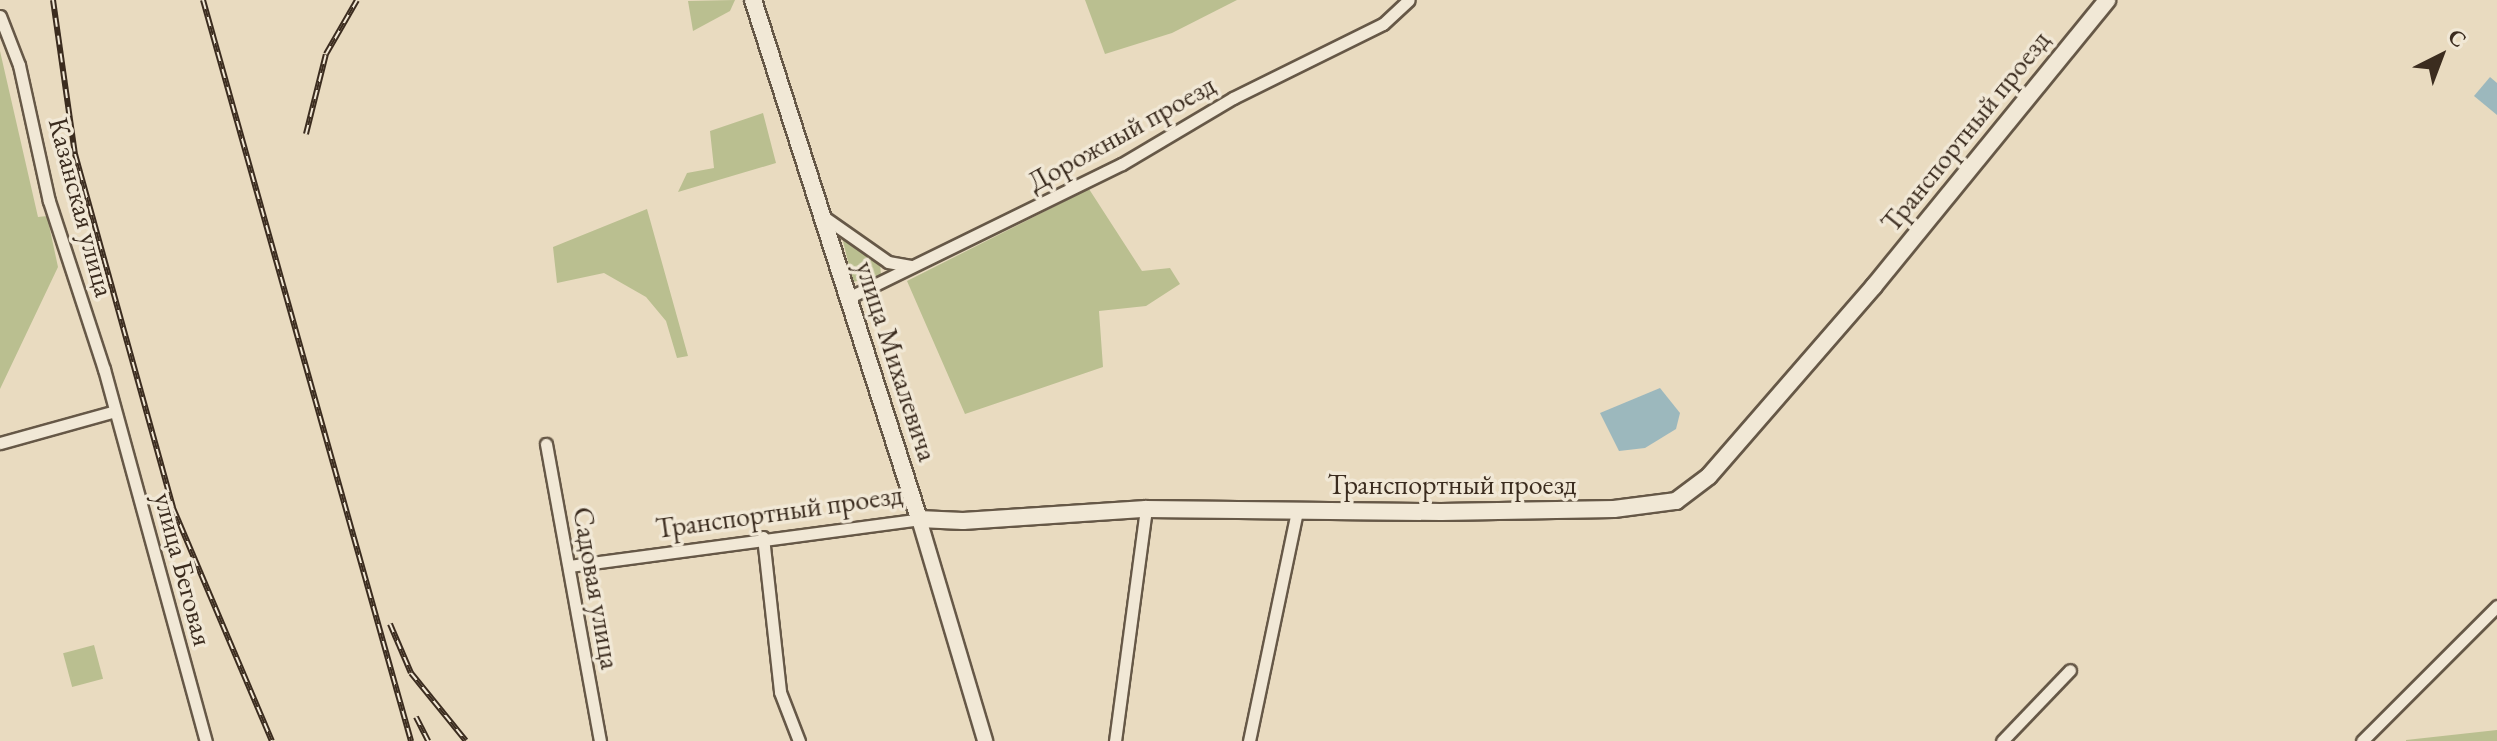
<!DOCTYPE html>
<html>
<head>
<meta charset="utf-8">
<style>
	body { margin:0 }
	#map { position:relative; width:2497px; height:741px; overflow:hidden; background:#e9dbc0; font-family:"EB Garamond",serif }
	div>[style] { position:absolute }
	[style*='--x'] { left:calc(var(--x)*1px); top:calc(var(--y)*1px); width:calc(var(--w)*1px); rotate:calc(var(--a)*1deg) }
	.green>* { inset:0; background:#babf90; transform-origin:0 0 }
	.water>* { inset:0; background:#9cb8bd }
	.roads { filter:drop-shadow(2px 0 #665847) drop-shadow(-2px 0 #665847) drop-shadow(0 2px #665847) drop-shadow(0 -2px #665847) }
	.minor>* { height:11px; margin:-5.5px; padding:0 5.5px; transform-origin:5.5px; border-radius:5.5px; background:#f1e8d6 }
	.tertiary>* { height:14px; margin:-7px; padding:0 7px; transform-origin:7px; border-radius:7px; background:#f1e8d6 }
	.secondary>* { height:16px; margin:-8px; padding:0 8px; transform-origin:8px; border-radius:8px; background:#f1e8d6 }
	.rail>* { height:6px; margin-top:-3px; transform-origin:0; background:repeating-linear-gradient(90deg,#f1e8d6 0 9px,#3b2c1f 0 18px); box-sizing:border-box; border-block:2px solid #3b2c1f }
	span { translate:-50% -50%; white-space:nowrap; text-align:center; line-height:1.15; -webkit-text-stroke:7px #f1e8d6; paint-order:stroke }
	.street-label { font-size:28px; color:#3b2c1f }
	.north { position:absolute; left:2401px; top:16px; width:80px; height:80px; -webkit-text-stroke:6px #f1e8d6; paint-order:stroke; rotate:42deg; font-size:22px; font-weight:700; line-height:32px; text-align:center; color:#3b2c1f }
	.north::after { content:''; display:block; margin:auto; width:28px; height:36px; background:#3b2c1f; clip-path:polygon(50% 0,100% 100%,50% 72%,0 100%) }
</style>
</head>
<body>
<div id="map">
	<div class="green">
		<i style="clip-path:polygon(735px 0,730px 11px,693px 31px,688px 1px)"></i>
		<i style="clip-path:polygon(1085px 0,1237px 0,1172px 33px,1105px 54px)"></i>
		<i style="clip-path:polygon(0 51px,38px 217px,47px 216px,58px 267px,0 389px)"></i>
		<i style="clip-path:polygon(763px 113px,776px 163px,678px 192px,687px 173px,714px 168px,710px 131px)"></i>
		<i style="clip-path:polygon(1089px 189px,1142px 271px,1170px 268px,1180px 284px,1146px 306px,1099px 311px,1103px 367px,965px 414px,907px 281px)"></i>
		<i style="clip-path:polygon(647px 209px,688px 356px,677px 358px,666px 321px,646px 297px,604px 273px,557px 283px,553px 247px)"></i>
		<i style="clip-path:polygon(842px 237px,880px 263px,881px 275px,853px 282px)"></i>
		<i style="left:94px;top:645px;width:35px;height:32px;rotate:75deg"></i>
		<i style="clip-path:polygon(2497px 730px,2497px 741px,2406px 741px,2406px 740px)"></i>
	</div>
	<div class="water">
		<i style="clip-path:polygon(2490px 77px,2497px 83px,2497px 115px,2474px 96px)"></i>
		<i style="clip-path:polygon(1660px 388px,1680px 413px,1676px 429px,1645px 448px,1619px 451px,1600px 413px)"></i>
	</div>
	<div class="roads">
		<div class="minor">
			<i style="--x:0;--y:16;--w:53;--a:68.8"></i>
			<i style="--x:19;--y:65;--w:139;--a:77.6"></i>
			<i style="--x:49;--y:201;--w:177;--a:71.9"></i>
			<i style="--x:104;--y:369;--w:386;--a:74.7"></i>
			<i style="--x:824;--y:217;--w:78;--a:35.1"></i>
			<i style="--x:888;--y:262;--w:23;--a:10"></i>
			<i style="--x:850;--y:297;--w:303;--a:-26.1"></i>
			<i style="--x:1122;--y:164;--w:129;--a:-30.7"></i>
			<i style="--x:1233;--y:98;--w:167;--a:-26.3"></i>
			<i style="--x:1383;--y:24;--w:35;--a:-43"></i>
			<i style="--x:0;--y:443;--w:119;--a:-15.5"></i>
			<i style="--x:546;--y:444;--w:302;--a:79.7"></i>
			<i style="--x:763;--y:537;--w:156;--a:83.7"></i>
			<i style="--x:780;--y:692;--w:53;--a:68.8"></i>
			<i style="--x:569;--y:566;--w:353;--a:-7.6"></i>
			<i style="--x:1115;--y:741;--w:234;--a:-82.4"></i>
			<i style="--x:1249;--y:741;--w:235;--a:-78.2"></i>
			<i style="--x:2002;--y:741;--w:98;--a:-46.2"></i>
			<i style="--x:2362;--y:741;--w:191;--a:-45"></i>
		</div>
		<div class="tertiary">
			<i style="--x:919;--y:519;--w:232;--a:73.4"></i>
		</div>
		<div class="secondary">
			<i style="--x:753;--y:0;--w:545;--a:72.26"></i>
			<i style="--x:919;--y:519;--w:44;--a:2.6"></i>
			<i style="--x:963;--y:521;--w:183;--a:-3.8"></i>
			<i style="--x:1146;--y:509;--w:295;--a:0.6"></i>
			<i style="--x:1441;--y:512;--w:173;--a:-1"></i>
			<i style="--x:1614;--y:509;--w:63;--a:-7.4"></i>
			<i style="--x:1676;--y:501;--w:41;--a:-37.1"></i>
			<i style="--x:1709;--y:476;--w:252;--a:-49"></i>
			<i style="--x:1874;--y:286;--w:369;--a:-50.8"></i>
		</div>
	</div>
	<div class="rail">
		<i style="--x:53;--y:0;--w:156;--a:81.9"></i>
		<i style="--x:75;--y:154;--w:367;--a:74.5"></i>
		<i style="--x:173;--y:508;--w:253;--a:67"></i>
		<i style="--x:203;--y:0;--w:770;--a:74.32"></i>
		<i style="--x:306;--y:134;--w:82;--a:-76"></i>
		<i style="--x:326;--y:54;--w:62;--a:-60.1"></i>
		<i style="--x:390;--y:624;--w:53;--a:66.8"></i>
		<i style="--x:411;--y:673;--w:87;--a:51"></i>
		<i style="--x:416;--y:717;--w:27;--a:63"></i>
	</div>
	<div class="street-label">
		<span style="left:1965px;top:131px;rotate:-51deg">Транспортный проезд</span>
		<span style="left:1121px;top:133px;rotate:-29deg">Дорожный проезд</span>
		<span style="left:82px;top:207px;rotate:75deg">Казанская улица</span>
		<span style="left:897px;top:361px;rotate:72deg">улица Михалевича</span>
		<span style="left:1452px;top:484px">Транспортный проезд</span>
		<span style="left:779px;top:511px;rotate:-8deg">Транспортный проезд</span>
		<span style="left:184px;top:569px;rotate:75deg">улица Беговая</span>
		<span style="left:597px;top:588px;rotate:80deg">Садовая улица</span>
	</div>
	<div class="north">С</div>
</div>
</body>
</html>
